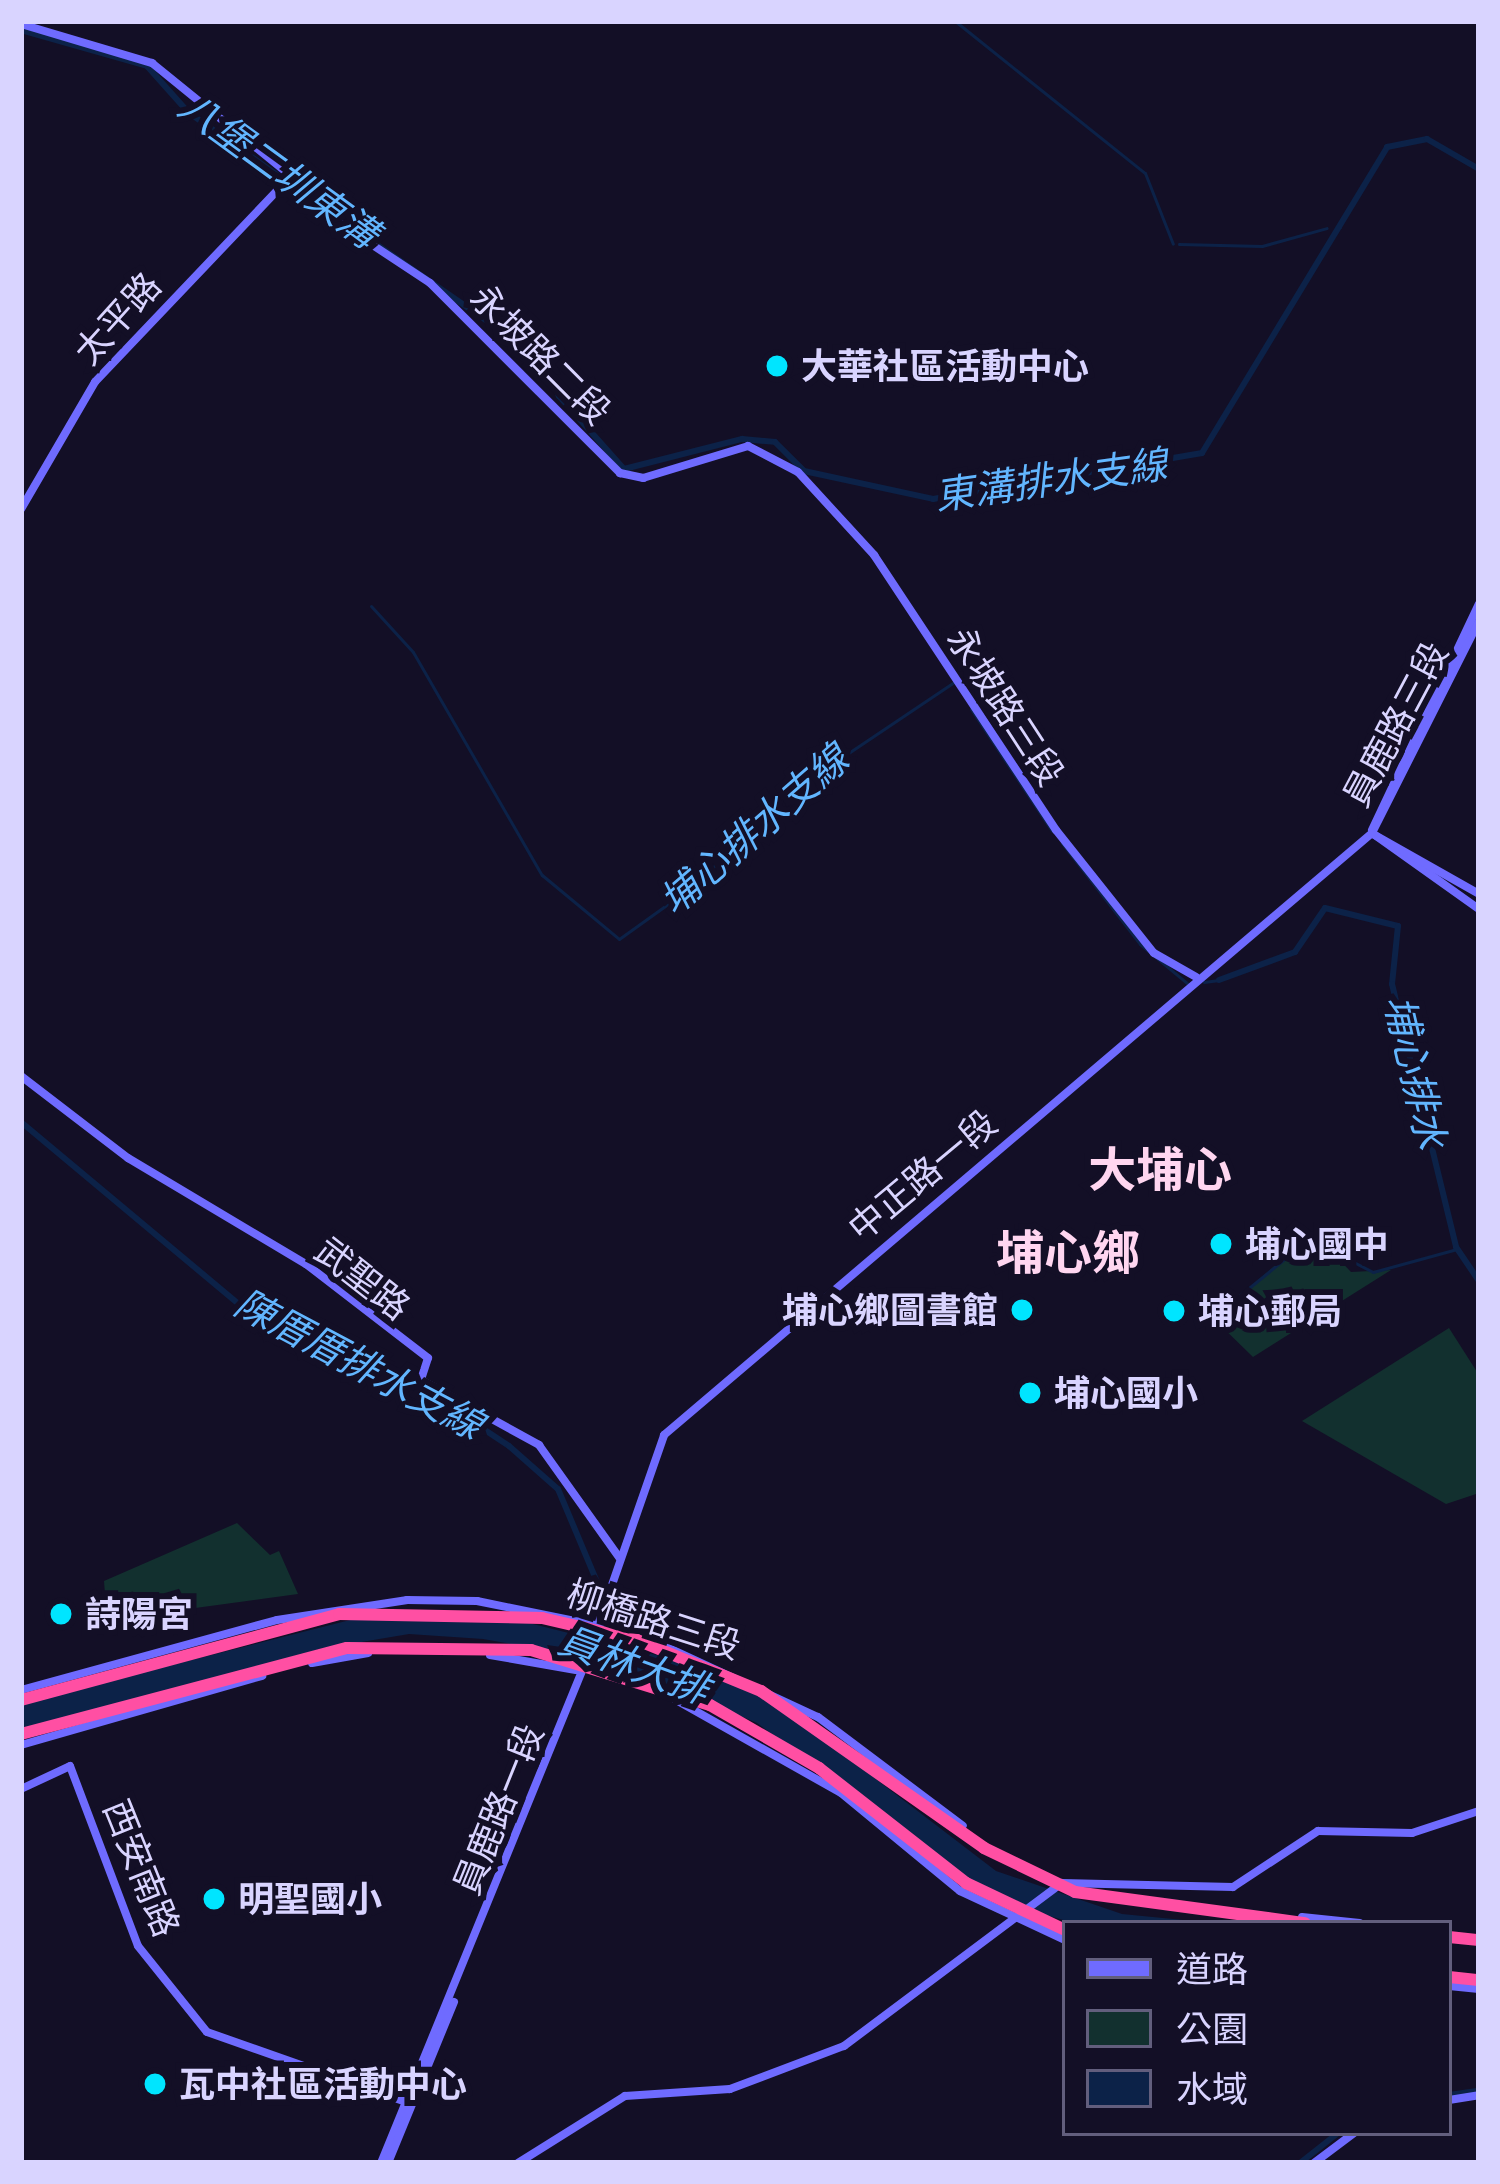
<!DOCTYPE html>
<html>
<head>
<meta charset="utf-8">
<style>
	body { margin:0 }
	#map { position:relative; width:1500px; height:2184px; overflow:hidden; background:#130f26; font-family:"Titillium Web","Noto Sans TC",sans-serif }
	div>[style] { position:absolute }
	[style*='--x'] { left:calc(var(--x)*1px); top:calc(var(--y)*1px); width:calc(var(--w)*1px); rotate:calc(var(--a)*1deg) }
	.green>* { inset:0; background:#12302f }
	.water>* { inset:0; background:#0c2248 }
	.stream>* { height:3px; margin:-1.5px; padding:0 1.5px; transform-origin:1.5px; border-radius:1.5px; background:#0c2248 }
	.canal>* { height:6px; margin:-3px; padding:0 3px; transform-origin:3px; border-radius:3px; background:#0c2248 }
	.secondary>* { height:8px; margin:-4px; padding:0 4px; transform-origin:4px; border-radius:4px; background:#6f6bff }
	.highway>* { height:12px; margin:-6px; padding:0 6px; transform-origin:6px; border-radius:6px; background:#ff4fa3 }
	.dots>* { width:33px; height:33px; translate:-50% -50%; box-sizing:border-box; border:6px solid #130f26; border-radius:50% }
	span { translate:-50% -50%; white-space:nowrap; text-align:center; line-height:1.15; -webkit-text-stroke:12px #130f26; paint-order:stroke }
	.street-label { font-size:36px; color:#d9d4ff }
	.poi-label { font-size:36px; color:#d9d4ff; font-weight:700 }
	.left { translate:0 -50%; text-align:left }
	.right { translate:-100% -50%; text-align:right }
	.water-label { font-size:39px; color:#62b6ff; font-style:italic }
	.district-label { font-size:48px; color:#ffd6f0; font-weight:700 }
	.frame { position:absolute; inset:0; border:24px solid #d9d4ff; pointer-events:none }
	.legend { position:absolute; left:1062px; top:1920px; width:390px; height:216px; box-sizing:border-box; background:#130f26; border:3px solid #625e7d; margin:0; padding:15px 21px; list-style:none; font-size:36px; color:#d9d4ff }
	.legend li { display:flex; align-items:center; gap:24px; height:60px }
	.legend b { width:60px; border:3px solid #625e7d }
</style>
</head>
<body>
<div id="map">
	<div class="green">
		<i style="clip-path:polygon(1313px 1232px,1351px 1272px,1391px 1270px,1253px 1357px,1214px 1319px)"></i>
		<i style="clip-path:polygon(1449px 1328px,1479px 1375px,1479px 1493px,1446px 1504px,1302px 1421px)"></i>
		<i style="clip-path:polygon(237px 1523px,270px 1555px,279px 1551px,298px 1594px,107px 1620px,104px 1581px)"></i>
	</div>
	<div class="water">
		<i style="clip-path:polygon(362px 1617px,509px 1618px,700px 1666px,787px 1711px,996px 1871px,1122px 1914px,1214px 1923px,1074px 1923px,1024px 1909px,980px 1889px,757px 1723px,614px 1662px,483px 1639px,409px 1634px,320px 1649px,21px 1731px,21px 1703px)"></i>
	</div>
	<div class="stream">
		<i style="--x:955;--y:21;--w:243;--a:38.7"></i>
		<i style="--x:1145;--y:173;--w:76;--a:68.5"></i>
		<i style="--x:1337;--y:227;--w:3;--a:0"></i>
		<i style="--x:1179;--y:244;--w:83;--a:1.4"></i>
		<i style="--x:1262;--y:246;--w:67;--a:-15.5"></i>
		<i style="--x:371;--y:606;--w:62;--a:47.6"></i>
		<i style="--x:413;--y:652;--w:258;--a:60"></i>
		<i style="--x:542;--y:875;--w:100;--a:39.7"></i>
		<i style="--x:619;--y:939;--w:100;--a:-35.6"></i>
		<i style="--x:700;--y:881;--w:108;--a:-46.5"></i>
		<i style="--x:774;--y:803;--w:217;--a:-33.9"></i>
		<i style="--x:971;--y:709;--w:146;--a:56.4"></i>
		<i style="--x:1062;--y:843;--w:128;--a:52.3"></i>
		<i style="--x:1140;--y:944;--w:62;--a:39.8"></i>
		<i style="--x:1204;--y:982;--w:15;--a:-8"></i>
		<i style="--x:1212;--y:1318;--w:125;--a:-39.2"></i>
		<i style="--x:1309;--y:1239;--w:72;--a:27.3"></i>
		<i style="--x:1373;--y:1272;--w:87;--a:-15.3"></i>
	</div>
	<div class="canal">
		<i style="--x:21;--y:30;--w:131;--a:15.9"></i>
		<i style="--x:147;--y:66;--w:62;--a:48.3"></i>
		<i style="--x:188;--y:112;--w:185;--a:35.3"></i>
		<i style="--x:360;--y:233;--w:229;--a:34.7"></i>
		<i style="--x:548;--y:363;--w:35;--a:72"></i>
		<i style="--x:559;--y:396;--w:98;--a:48.3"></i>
		<i style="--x:624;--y:469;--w:122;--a:-14.3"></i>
		<i style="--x:742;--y:439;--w:33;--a:5"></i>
		<i style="--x:775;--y:442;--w:41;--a:45"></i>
		<i style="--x:804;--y:471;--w:132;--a:12.2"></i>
		<i style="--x:933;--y:499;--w:273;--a:-9.7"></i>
		<i style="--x:1202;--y:453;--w:358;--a:-58.8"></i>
		<i style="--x:1387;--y:147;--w:41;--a:-11.3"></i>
		<i style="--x:1427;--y:139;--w:60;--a:30"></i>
		<i style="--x:1219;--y:980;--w:81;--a:-20.2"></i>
		<i style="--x:1295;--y:952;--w:53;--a:-55.7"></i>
		<i style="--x:1325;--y:908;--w:75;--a:13.9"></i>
		<i style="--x:1398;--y:926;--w:58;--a:95.9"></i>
		<i style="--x:1392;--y:984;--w:271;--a:76.3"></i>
		<i style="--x:1456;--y:1247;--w:41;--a:55.9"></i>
		<i style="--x:21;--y:1122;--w:302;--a:39.9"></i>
		<i style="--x:253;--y:1316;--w:196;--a:23.8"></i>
		<i style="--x:432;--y:1395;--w:92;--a:33.5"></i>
		<i style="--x:509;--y:1446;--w:65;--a:41.3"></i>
		<i style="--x:558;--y:1489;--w:108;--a:67.2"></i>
		<i style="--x:1449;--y:2095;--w:30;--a:-8"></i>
		<i style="--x:1300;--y:2163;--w:48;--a:-38.3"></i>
	</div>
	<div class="secondary">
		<i style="--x:21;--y:24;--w:137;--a:16.6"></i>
		<i style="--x:152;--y:63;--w:179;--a:39.1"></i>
		<i style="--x:291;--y:176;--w:284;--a:133.6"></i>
		<i style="--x:95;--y:382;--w:147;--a:120.2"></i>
		<i style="--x:282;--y:185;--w:178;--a:33.5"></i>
		<i style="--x:430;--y:283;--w:269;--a:45"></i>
		<i style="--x:620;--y:473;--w:24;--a:12"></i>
		<i style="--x:643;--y:478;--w:110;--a:-16.9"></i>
		<i style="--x:748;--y:446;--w:56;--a:27.5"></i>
		<i style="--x:798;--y:472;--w:113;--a:47.5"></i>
		<i style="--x:874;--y:555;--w:330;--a:56.5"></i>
		<i style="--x:1056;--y:830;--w:157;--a:51.5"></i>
		<i style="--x:1154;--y:953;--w:48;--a:29.7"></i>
		<i style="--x:1372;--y:830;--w:250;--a:-64.7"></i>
		<i style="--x:1372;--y:833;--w:131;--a:35.4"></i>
		<i style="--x:1373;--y:834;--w:122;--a:29.5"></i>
		<i style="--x:21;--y:1076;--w:135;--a:37.5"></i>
		<i style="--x:128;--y:1158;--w:207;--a:30.8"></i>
		<i style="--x:306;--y:1264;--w:154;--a:37.6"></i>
		<i style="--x:428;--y:1358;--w:23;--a:108"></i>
		<i style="--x:421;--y:1380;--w:135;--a:28.8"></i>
		<i style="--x:539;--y:1445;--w:138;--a:54.5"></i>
		<i style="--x:649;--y:1639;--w:186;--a:24.8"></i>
		<i style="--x:818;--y:1717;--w:181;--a:36.9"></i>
		<i style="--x:490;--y:1655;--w:87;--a:9.9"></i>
		<i style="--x:312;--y:1663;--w:57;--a:-10.1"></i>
		<i style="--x:21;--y:1690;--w:265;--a:-15.3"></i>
		<i style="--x:277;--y:1620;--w:132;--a:-8.7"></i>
		<i style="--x:407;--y:1600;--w:70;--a:0.8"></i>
		<i style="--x:477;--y:1601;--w:155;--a:11.5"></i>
		<i style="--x:676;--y:1700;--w:189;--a:29.4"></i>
		<i style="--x:841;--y:1793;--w:154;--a:39.5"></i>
		<i style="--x:960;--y:1891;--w:116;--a:25"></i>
		<i style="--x:21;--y:1745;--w:251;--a:-16"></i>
		<i style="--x:21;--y:1789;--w:54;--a:-25.1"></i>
		<i style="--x:70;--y:1766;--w:192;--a:69.3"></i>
		<i style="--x:138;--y:1946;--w:110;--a:51.3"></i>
		<i style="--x:207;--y:2032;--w:211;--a:19.4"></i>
		<i style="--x:1302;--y:1917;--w:58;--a:5.9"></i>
		<i style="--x:1449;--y:1986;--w:30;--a:6"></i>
		<i style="--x:1449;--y:2100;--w:30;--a:-9"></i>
		<i style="--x:381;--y:2163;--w:531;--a:-67.78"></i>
		<i style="--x:582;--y:1671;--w:250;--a:-70.8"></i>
		<i style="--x:664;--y:1435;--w:929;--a:-40.37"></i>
		<i style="--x:1372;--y:833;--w:237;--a:-63.2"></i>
		<i style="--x:388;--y:2163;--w:174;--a:-67.7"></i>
		<i style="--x:518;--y:2163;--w:126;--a:-32.1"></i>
		<i style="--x:625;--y:2096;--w:105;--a:-3.8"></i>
		<i style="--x:730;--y:2089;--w:122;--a:-20.7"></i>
		<i style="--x:844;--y:2046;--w:272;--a:-36.8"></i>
		<i style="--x:1062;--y:1883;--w:171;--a:1.3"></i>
		<i style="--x:1233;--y:1887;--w:102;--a:-33.4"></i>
		<i style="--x:1318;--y:1831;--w:94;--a:1.2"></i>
		<i style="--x:1412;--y:1833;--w:71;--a:-18.2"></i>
		<i style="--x:1314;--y:2163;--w:50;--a:-36.9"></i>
	</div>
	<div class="highway">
		<i style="--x:21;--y:1700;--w:329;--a:-15.1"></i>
		<i style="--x:339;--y:1614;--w:203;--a:1.1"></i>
		<i style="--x:542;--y:1618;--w:98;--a:13"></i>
		<i style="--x:637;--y:1640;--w:134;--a:22.4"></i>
		<i style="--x:761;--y:1691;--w:273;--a:35.1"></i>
		<i style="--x:984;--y:1848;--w:101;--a:25.8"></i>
		<i style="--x:1075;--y:1892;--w:232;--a:7.7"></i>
		<i style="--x:21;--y:1734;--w:337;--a:-14.8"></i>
		<i style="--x:347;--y:1648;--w:184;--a:0.6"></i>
		<i style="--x:531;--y:1650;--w:187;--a:17.1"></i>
		<i style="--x:710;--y:1705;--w:126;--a:30"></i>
		<i style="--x:819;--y:1768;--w:187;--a:38"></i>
		<i style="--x:966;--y:1883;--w:110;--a:25.4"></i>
		<i style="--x:1449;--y:1937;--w:30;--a:6"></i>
		<i style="--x:1449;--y:1977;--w:30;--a:6"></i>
	</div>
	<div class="dots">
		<i style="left:777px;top:366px;background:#00e5ff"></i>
		<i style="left:1221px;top:1244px;background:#00e5ff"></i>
		<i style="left:1022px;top:1310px;background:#00e5ff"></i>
		<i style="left:1174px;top:1311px;background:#00e5ff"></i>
		<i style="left:1030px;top:1393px;background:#00e5ff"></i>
		<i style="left:61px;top:1614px;background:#00e5ff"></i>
		<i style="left:214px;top:1899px;background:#00e5ff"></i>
		<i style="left:155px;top:2084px;background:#00e5ff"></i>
	</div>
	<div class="street-label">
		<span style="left:117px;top:318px;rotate:-48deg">太平路</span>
		<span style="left:541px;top:354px;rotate:45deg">永坡路二段</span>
		<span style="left:1006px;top:706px;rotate:57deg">永坡路三段</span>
		<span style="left:1395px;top:724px;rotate:-62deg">員鹿路三段</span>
		<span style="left:922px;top:1175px;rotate:-40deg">中正路一段</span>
		<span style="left:363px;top:1278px;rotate:38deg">武聖路</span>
		<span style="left:654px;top:1619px;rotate:18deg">柳橋路三段</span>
		<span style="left:498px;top:1809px;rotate:-68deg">員鹿路一段</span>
		<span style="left:142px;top:1868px;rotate:68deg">西安南路</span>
	</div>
	<div class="poi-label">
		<span class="left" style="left:801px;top:366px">大華社區活動中心</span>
		<span class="left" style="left:1245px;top:1244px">埔心國中</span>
		<span class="right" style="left:998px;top:1310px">埔心鄉圖書館</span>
		<span class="left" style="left:1198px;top:1311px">埔心郵局</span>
		<span class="left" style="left:1054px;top:1393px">埔心國小</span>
		<span class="left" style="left:85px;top:1614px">詩陽宮</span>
		<span class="left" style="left:238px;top:1899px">明聖國小</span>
		<span class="left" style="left:179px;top:2084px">瓦中社區活動中心</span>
	</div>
	<div class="water-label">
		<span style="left:279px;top:170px;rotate:36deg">八堡二圳東溝</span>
		<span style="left:1051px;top:480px;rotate:-8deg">東溝排水支線</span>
		<span style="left:754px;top:830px;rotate:-41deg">埔心排水支線</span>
		<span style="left:1415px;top:1072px;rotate:77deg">埔心排水</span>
		<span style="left:359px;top:1364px;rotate:28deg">陳厝厝排水支線</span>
		<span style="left:634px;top:1665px;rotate:20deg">員林大排</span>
	</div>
	<div class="district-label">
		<span style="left:1160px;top:1170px">大埔心</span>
		<span style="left:1068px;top:1253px">埔心鄉</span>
	</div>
	<div class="frame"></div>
	<ul class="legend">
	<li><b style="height:15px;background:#6f6bff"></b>道路</li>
	<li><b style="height:33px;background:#12302f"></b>公園</li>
	<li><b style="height:33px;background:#0c2248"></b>水域</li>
	</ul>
</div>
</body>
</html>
